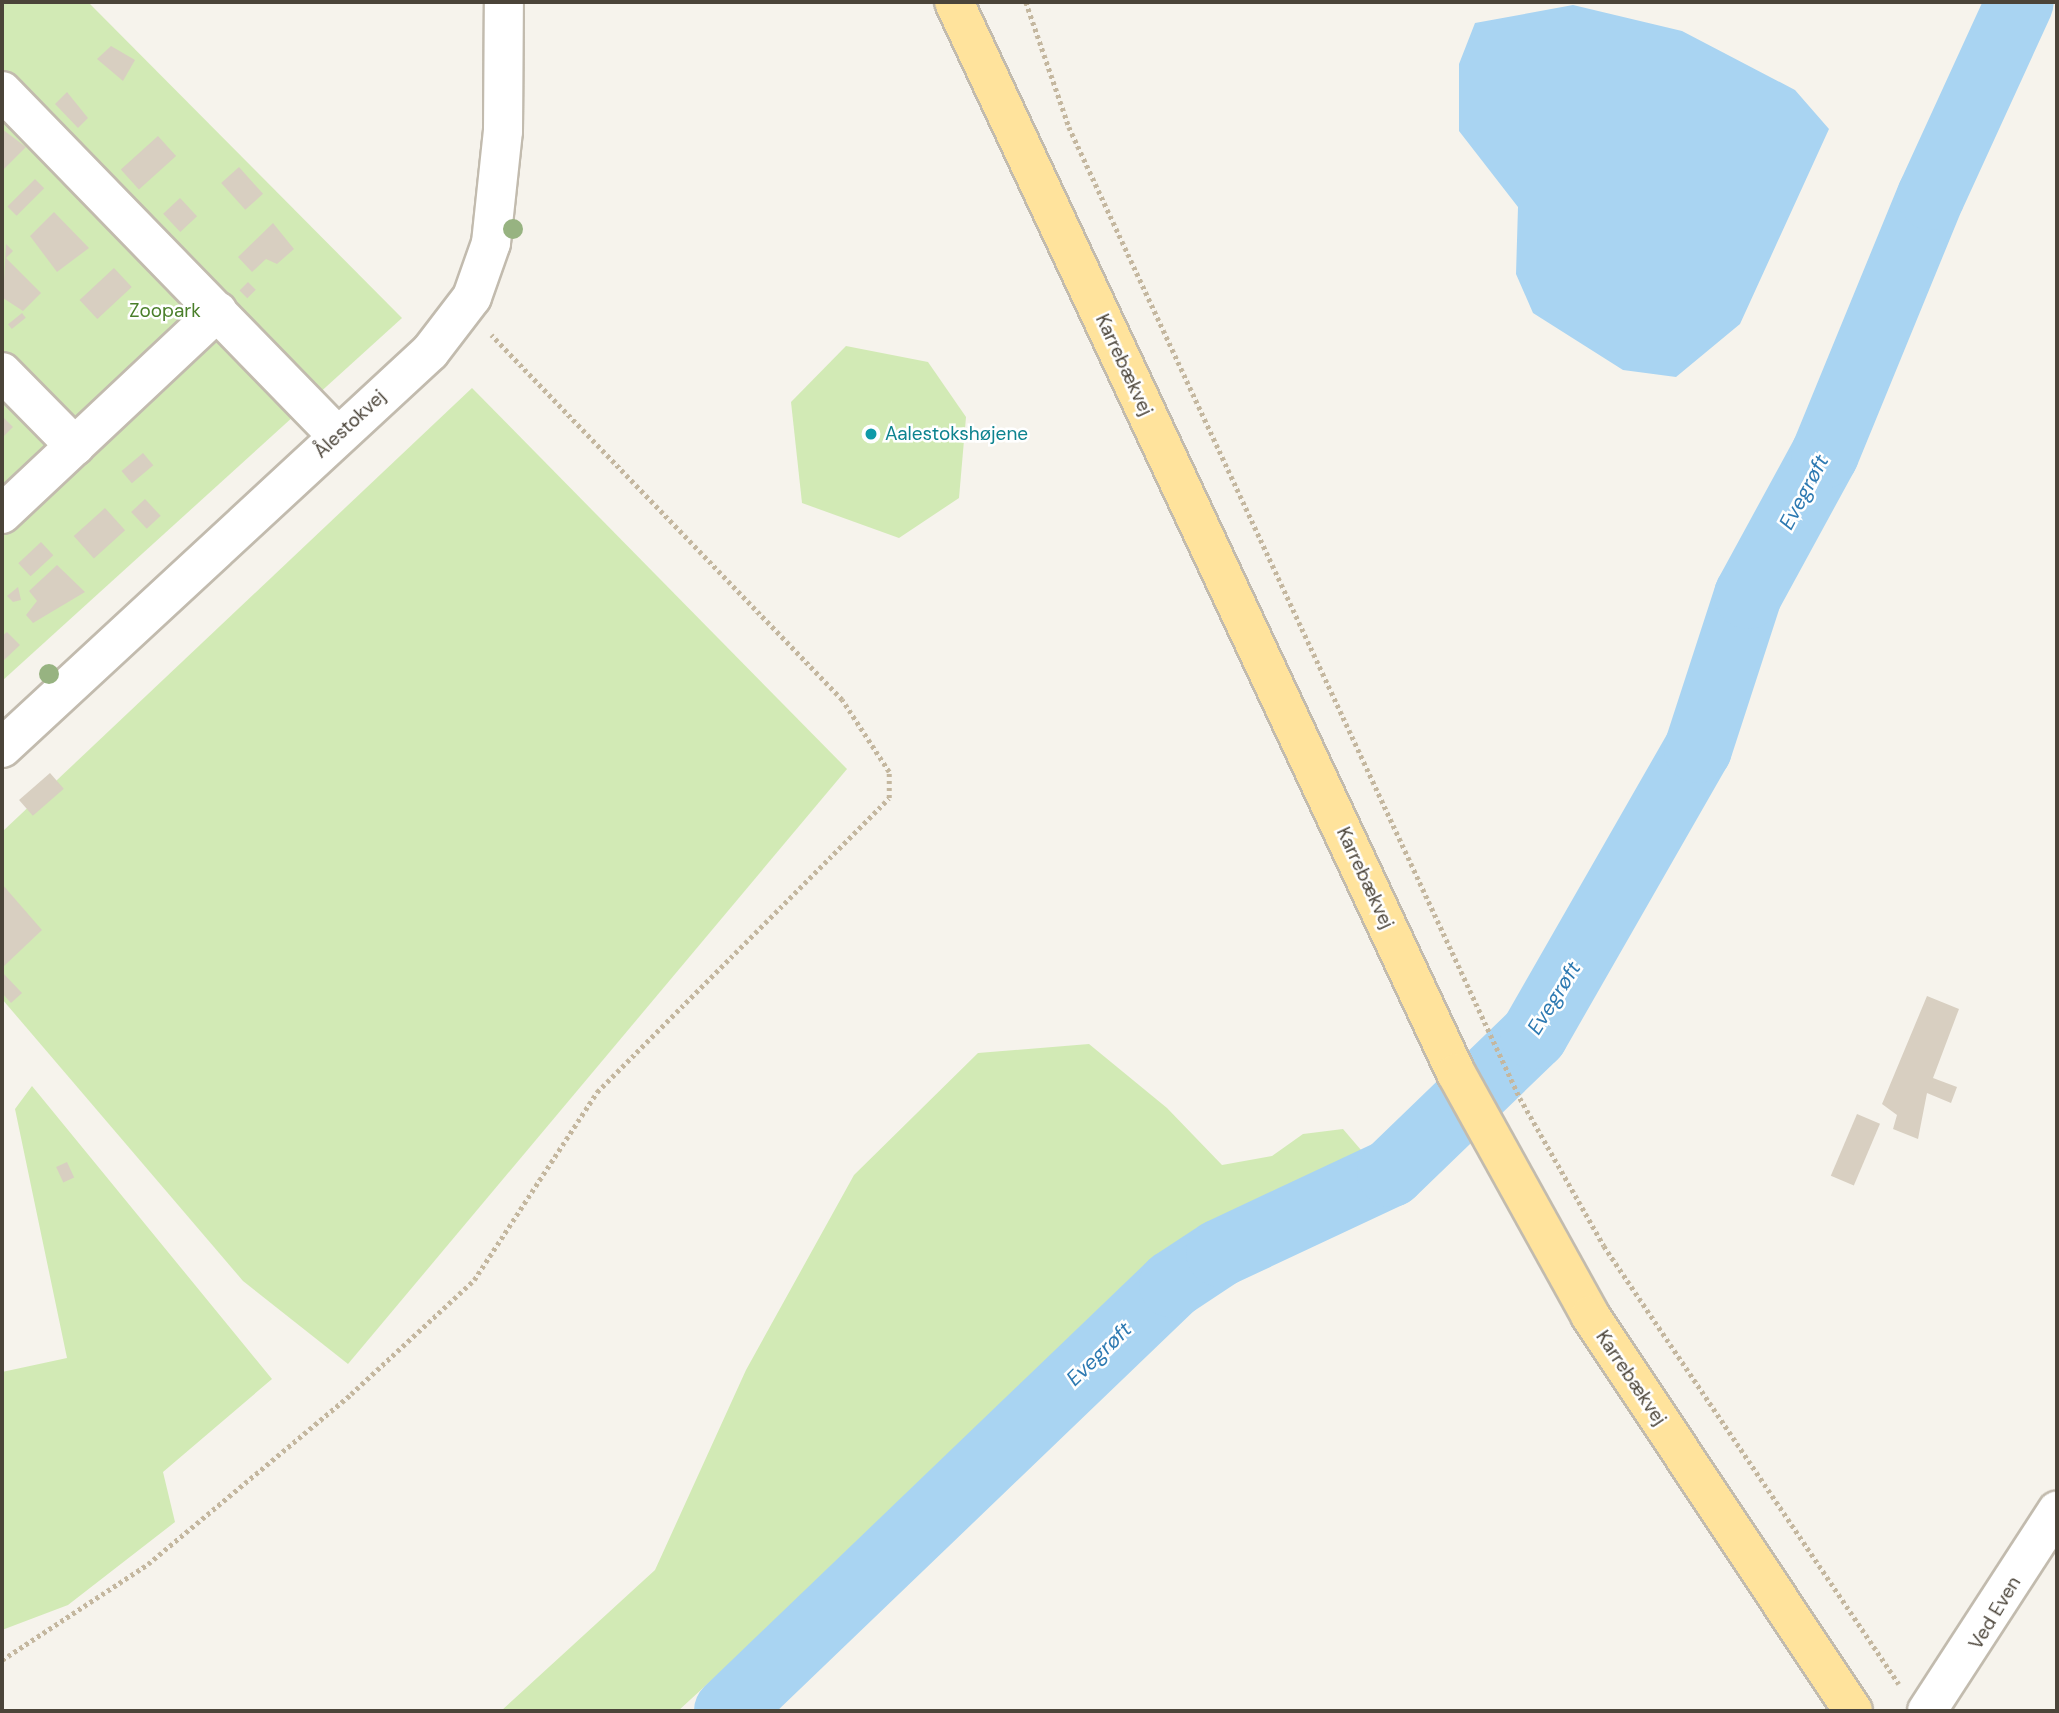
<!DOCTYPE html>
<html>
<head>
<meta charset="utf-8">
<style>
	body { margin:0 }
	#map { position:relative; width:2059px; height:1713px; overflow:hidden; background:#f6f3ec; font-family:"DM Sans",sans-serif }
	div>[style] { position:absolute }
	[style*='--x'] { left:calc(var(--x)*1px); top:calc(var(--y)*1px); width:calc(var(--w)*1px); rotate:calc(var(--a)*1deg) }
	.green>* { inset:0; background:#d2eab5 }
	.water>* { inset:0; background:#a9d4f2 }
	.river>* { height:68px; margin:-34px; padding:0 34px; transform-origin:34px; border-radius:34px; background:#a9d4f2 }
	.building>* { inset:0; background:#d8cfc1; transform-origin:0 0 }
	.path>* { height:4.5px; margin-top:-2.25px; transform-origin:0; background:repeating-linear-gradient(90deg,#c4b79f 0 3.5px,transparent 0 7px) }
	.roads { filter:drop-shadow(2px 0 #c2bbae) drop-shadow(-2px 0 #c2bbae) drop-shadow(0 2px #c2bbae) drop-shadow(0 -2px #c2bbae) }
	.minor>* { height:38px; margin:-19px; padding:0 19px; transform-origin:19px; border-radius:19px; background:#fff }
	.major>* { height:38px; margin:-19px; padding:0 19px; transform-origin:19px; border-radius:19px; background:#ffe39c }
	.trees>* { width:20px; height:20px; margin:-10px; border-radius:50%; background:#97b381 }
	.dots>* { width:19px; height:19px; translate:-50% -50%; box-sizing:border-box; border:4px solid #fff; border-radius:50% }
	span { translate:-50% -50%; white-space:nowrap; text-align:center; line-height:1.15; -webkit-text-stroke:5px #fff; paint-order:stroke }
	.park-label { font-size:19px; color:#4a7f2a }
	.street-label { font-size:19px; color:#4b4439 }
	.culture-label { font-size:19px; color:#0d838f }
	.left { translate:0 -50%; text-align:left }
	.water-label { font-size:21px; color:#2e7ab2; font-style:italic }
	.frame { position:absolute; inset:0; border:4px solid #4b4439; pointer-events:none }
</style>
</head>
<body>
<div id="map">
	<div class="green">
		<i style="clip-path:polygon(2px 2px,88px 2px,402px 318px,2px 681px)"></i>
		<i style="clip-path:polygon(846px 346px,928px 362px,966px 417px,959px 498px,899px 538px,802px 503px,791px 402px)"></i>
		<i style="clip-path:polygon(472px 388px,847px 769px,348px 1364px,243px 1281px,2px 999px,2px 832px)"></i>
		<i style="clip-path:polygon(1089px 1044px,1167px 1108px,1222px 1165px,1272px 1156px,1303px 1134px,1343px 1129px,1361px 1150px,1344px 1171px,1150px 1277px,678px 1711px,501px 1711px,655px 1570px,746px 1370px,854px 1175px,978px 1053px)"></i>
		<i style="clip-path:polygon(32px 1086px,272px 1379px,163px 1472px,175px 1522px,68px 1605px,2px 1630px,2px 1372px,67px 1358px,15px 1109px)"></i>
	</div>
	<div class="water">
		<i style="clip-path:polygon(1573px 5px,1682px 31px,1795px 90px,1829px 129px,1740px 324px,1676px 377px,1623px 370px,1533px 313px,1516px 274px,1518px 207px,1459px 131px,1459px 64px,1475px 23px)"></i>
	</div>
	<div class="river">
		<i style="--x:728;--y:1711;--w:617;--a:-43.82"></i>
		<i style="--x:1173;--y:1284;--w:56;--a:-33.4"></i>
		<i style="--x:1220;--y:1253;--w:189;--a:-25.1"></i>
		<i style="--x:1391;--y:1173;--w:199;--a:-44"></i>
		<i style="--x:1534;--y:1035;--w:330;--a:-60.2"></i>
		<i style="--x:1698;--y:749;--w:162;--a:-72"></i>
		<i style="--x:1748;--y:595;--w:161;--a:-61.4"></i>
		<i style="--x:1825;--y:454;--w:279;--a:-67.7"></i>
		<i style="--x:1931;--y:196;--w:213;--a:-65.4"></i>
	</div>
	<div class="building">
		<i style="clip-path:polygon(111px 46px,135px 60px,123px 81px,97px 59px)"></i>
		<i style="clip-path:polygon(67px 92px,88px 118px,78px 128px,55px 104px)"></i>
		<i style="clip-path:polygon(2px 129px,26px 147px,4px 169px,2px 167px)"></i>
		<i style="left:158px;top:136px;width:27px;height:50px;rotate:48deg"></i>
		<i style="left:239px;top:167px;width:36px;height:24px;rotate:48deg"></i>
		<i style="left:35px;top:179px;width:13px;height:39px;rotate:45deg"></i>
		<i style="left:180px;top:198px;width:25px;height:23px;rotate:47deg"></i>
		<i style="clip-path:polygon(54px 212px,89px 248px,57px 272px,30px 236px)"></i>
		<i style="clip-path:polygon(273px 223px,294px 249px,277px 264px,266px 259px,252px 272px,238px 257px)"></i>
		<i style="clip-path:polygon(6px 244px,13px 251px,6px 258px,41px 293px,23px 311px,3px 298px)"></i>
		<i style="left:114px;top:268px;width:26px;height:47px;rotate:47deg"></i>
		<i style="left:248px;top:282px;width:11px;height:12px;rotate:45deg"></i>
		<i style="left:22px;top:313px;width:6px;height:18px;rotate:51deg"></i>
		<i style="clip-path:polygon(2px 416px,13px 427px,2px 438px)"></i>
		<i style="left:143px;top:453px;width:16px;height:28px;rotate:50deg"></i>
		<i style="left:145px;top:499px;width:23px;height:19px;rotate:47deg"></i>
		<i style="left:105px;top:508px;width:30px;height:42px;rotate:48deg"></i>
		<i style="left:41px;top:542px;width:18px;height:31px;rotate:47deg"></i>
		<i style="clip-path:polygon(57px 565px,85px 592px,33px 623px,26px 615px,37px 601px,29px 591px)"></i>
		<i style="clip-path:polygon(18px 587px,21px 600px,13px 602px,7px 596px)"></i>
		<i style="clip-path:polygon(7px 632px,20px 645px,2px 662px,2px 636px)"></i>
		<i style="left:50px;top:773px;width:21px;height:41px;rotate:49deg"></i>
		<i style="clip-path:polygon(2px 884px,42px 930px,2px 968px)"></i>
		<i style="clip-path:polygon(2px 972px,22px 993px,11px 1003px,2px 993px)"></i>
		<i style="clip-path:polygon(1927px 996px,1959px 1009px,1933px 1078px,1957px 1087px,1951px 1103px,1927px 1093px,1918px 1139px,1893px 1129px,1897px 1115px,1882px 1104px)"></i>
		<i style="left:1857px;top:1114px;width:25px;height:67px;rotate:23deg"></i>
		<i style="left:67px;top:1162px;width:17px;height:12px;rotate:65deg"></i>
	</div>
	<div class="path">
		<i style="--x:1026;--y:2;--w:132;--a:71"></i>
		<i style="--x:1069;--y:127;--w:1071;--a:65.09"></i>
		<i style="--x:1520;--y:1098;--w:170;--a:60.4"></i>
		<i style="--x:1604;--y:1246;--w:528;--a:56.04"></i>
		<i style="--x:2;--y:1660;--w:175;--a:-33.3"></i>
		<i style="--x:148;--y:1564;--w:265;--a:-39.9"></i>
		<i style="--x:351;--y:1394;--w:168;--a:-42.8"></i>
		<i style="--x:474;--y:1280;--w:225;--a:-56.8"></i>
		<i style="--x:597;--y:1092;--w:414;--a:-45.2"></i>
		<i style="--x:889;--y:798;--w:26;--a:-90"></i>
		<i style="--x:889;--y:772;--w:86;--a:-123.1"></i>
		<i style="--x:842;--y:700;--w:506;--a:-133.88"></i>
	</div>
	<div class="roads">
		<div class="minor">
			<i style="--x:2;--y:91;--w:481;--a:45.8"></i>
			<i style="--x:2;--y:372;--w:104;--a:45.4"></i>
			<i style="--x:2;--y:514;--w:296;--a:-43.2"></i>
			<i style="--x:2;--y:748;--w:583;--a:-42.78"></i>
			<i style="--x:430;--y:352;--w:69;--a:-52.6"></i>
			<i style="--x:472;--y:297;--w:57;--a:-70.6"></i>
			<i style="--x:491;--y:243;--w:113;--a:-83.9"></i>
			<i style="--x:503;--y:131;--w:129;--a:-89.6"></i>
			<i style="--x:1927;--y:1711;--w:239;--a:-57"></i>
		</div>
		<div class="major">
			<i style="--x:954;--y:2;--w:1183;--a:64.89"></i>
			<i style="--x:1456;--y:1073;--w:277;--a:61"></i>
			<i style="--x:1590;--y:1315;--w:475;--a:56.4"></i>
		</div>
	</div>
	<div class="trees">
		<i style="left:513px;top:229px"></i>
		<i style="left:49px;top:674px"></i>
	</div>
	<div class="dots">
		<i style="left:871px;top:434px;background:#0f9aa8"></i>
	</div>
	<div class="park-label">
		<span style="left:165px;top:311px">Zoopark</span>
	</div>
	<div class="street-label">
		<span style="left:1124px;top:365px;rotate:65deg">Karrebækvej</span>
		<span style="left:350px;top:424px;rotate:-43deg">Ålestokvej</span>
		<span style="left:1365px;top:878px;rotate:65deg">Karrebækvej</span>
		<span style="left:1631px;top:1378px;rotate:56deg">Karrebækvej</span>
		<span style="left:1995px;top:1613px;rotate:-59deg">Ved Even</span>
	</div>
	<div class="culture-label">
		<span class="left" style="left:885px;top:434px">Aalestokshøjene</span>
	</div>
	<div class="water-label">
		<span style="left:1804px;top:492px;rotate:-62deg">Evegrøft</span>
		<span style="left:1554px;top:998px;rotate:-58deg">Evegrøft</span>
		<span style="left:1099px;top:1354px;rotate:-44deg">Evegrøft</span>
	</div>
	<div class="frame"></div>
</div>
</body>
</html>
